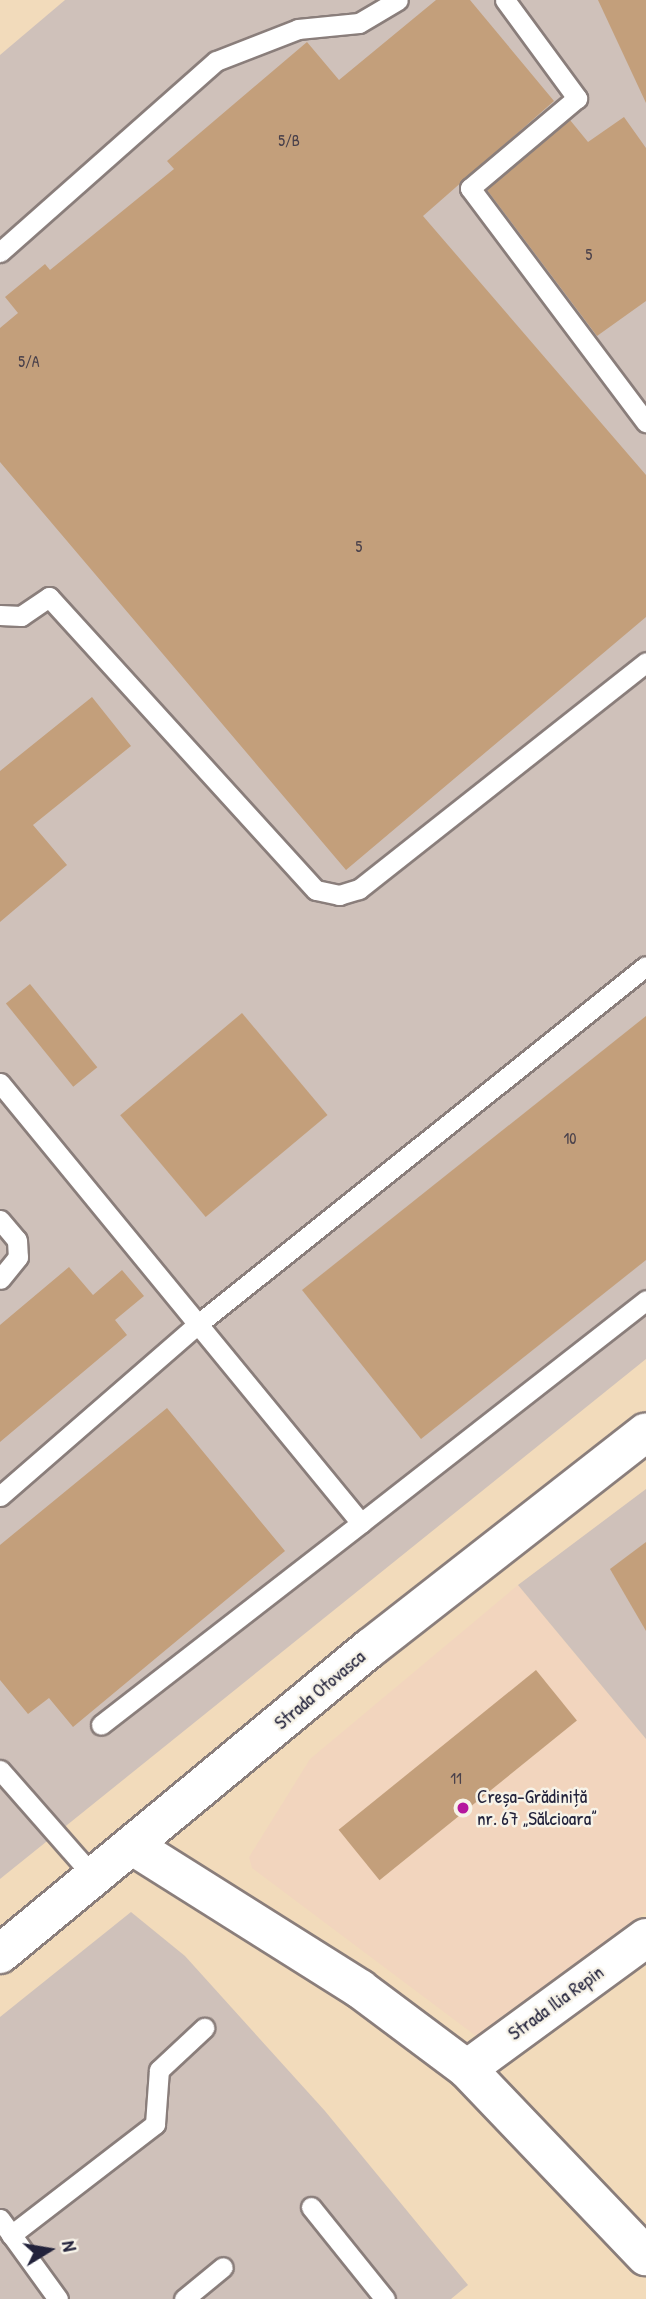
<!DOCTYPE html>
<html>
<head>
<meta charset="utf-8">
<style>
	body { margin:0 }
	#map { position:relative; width:646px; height:2299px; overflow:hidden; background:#f2dbbb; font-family:"Patrick Hand",sans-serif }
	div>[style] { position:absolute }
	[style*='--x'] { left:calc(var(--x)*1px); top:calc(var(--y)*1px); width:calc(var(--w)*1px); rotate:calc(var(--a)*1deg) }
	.built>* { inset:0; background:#f2d5be }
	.industrial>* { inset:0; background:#cfc1ba }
	.building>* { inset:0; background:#c39f7b; transform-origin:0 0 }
	.roads { filter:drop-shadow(2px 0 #8a7e7b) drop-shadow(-2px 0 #8a7e7b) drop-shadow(0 2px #8a7e7b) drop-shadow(0 -2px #8a7e7b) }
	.lane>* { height:19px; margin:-9.5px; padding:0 9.5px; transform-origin:9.5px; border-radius:9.5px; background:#fff }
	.street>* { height:38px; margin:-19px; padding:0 19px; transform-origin:19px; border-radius:19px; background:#fff }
	.secondary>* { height:38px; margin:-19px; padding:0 19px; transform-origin:19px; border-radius:19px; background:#fff }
	.dots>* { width:19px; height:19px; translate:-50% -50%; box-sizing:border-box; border:4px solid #f7f3e8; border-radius:50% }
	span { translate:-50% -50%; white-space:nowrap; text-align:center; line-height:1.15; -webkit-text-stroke:5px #f7f3e8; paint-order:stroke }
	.number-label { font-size:16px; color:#4a414b }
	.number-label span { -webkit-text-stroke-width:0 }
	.street-label { font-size:19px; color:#22223b }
	.poi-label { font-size:19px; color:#22223b }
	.left { translate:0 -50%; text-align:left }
	.north { position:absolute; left:14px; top:2215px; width:70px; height:70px; -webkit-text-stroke:5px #f7f3e8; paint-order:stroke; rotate:79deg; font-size:19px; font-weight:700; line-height:28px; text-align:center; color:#22223b }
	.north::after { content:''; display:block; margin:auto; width:24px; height:32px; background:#22223b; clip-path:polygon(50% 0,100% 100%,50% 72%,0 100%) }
</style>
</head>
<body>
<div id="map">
	<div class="built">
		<i style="clip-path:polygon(518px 1585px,646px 1739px,646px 1912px,476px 2036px,252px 1868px,249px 1857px,310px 1759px)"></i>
	</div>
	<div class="industrial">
		<i style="clip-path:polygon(65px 0,646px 0,646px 1359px,0 1879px,0 55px)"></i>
		<i style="clip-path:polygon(646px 1489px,646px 1739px,518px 1585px)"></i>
		<i style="clip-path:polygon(131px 1912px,185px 1956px,325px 2111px,468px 2285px,451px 2299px,0 2299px,0 2017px)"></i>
	</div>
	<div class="building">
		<i style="clip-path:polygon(436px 0,470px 0,554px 101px,423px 216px,646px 475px,646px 617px,346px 870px,0 462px,0 328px,18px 313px,5px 297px,45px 264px,50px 270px,174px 169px,167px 161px,307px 42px,339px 80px)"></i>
		<i style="clip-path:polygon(598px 0,646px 0,646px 103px)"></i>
		<i style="clip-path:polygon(624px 117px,646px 148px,646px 301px,597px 336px,487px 190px,570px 120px,588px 142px)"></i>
		<i style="clip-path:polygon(92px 697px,131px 746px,33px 825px,67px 865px,0 922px,0 771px)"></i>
		<i style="left:30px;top:984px;width:107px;height:31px;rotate:51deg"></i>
		<i style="left:242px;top:1013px;width:133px;height:159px;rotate:50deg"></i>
		<i style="clip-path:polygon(646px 1016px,646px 1260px,421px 1439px,302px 1290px)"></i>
		<i style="clip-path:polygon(69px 1267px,93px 1295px,122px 1270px,144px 1296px,115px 1320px,127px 1335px,0 1442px,0 1325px)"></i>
		<i style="clip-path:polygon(167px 1408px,285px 1551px,73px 1727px,49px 1698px,28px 1714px,0 1680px,0 1545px)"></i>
		<i style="clip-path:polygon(646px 1542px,646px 1631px,610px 1569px)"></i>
		<i style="left:536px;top:1670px;width:65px;height:254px;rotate:51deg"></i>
	</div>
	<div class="roads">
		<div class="lane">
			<i style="--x:505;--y:0;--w:122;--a:53.7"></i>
			<i style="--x:577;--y:98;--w:140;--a:139.9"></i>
			<i style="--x:470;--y:188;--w:293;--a:53.1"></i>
			<i style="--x:0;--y:252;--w:288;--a:-41.5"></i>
			<i style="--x:216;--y:61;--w:88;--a:-21.3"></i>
			<i style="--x:298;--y:29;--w:61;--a:-5.6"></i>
			<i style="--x:359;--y:23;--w:45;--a:-30.5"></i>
			<i style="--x:0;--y:615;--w:21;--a:3"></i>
			<i style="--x:21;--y:616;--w:34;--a:-34"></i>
			<i style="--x:49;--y:597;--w:396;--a:47.7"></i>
			<i style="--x:316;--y:890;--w:24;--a:12"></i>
			<i style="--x:339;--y:895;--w:21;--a:-17"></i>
			<i style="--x:359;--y:889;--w:366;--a:-38.3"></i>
			<i style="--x:0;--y:1083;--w:569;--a:50.63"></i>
			<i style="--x:361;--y:1523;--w:329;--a:142.2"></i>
			<i style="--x:0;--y:1220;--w:26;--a:50"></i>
			<i style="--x:17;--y:1240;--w:17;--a:87"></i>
			<i style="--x:18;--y:1257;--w:28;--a:129"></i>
			<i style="--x:0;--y:1496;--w:262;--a:-41"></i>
			<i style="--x:198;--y:1324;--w:573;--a:-38.63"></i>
			<i style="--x:361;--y:1523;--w:362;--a:-38"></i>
			<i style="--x:0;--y:1770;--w:142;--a:48.7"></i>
			<i style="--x:311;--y:2207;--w:118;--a:51.2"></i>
			<i style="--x:0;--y:2219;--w:99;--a:54.1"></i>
			<i style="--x:11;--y:2235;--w:182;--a:-37.6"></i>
			<i style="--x:155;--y:2124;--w:54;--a:-85.8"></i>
			<i style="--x:159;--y:2070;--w:62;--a:-43"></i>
			<i style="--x:184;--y:2299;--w:50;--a:-39.4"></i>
		</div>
		<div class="street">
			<i style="--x:133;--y:1846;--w:268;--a:32.2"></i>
			<i style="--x:360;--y:1989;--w:134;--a:36.8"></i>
			<i style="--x:467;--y:2069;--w:259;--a:46.3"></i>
			<i style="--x:467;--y:2069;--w:222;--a:-36.2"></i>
		</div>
		<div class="secondary">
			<i style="--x:0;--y:1954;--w:480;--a:-39.6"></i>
			<i style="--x:370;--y:1648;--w:350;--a:-38"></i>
		</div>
	</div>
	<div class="dots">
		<i style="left:463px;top:1808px;background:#b5179e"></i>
	</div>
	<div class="number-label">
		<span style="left:289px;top:140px">5/B</span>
		<span style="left:589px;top:254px">5</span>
		<span style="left:29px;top:361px">5/A</span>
		<span style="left:359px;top:546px">5</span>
		<span style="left:570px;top:1138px">10</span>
		<span style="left:456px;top:1778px">11</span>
	</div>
	<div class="street-label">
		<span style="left:320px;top:1690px;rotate:-40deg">Strada Otovasca</span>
		<span style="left:556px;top:2003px;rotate:-36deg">Strada Ilia Repin</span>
	</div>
	<div class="poi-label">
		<span class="left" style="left:477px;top:1808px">Creșa-Grădiniță<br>nr. 67 „Sălcioara”</span>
	</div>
	<div class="north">N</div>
</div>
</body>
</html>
